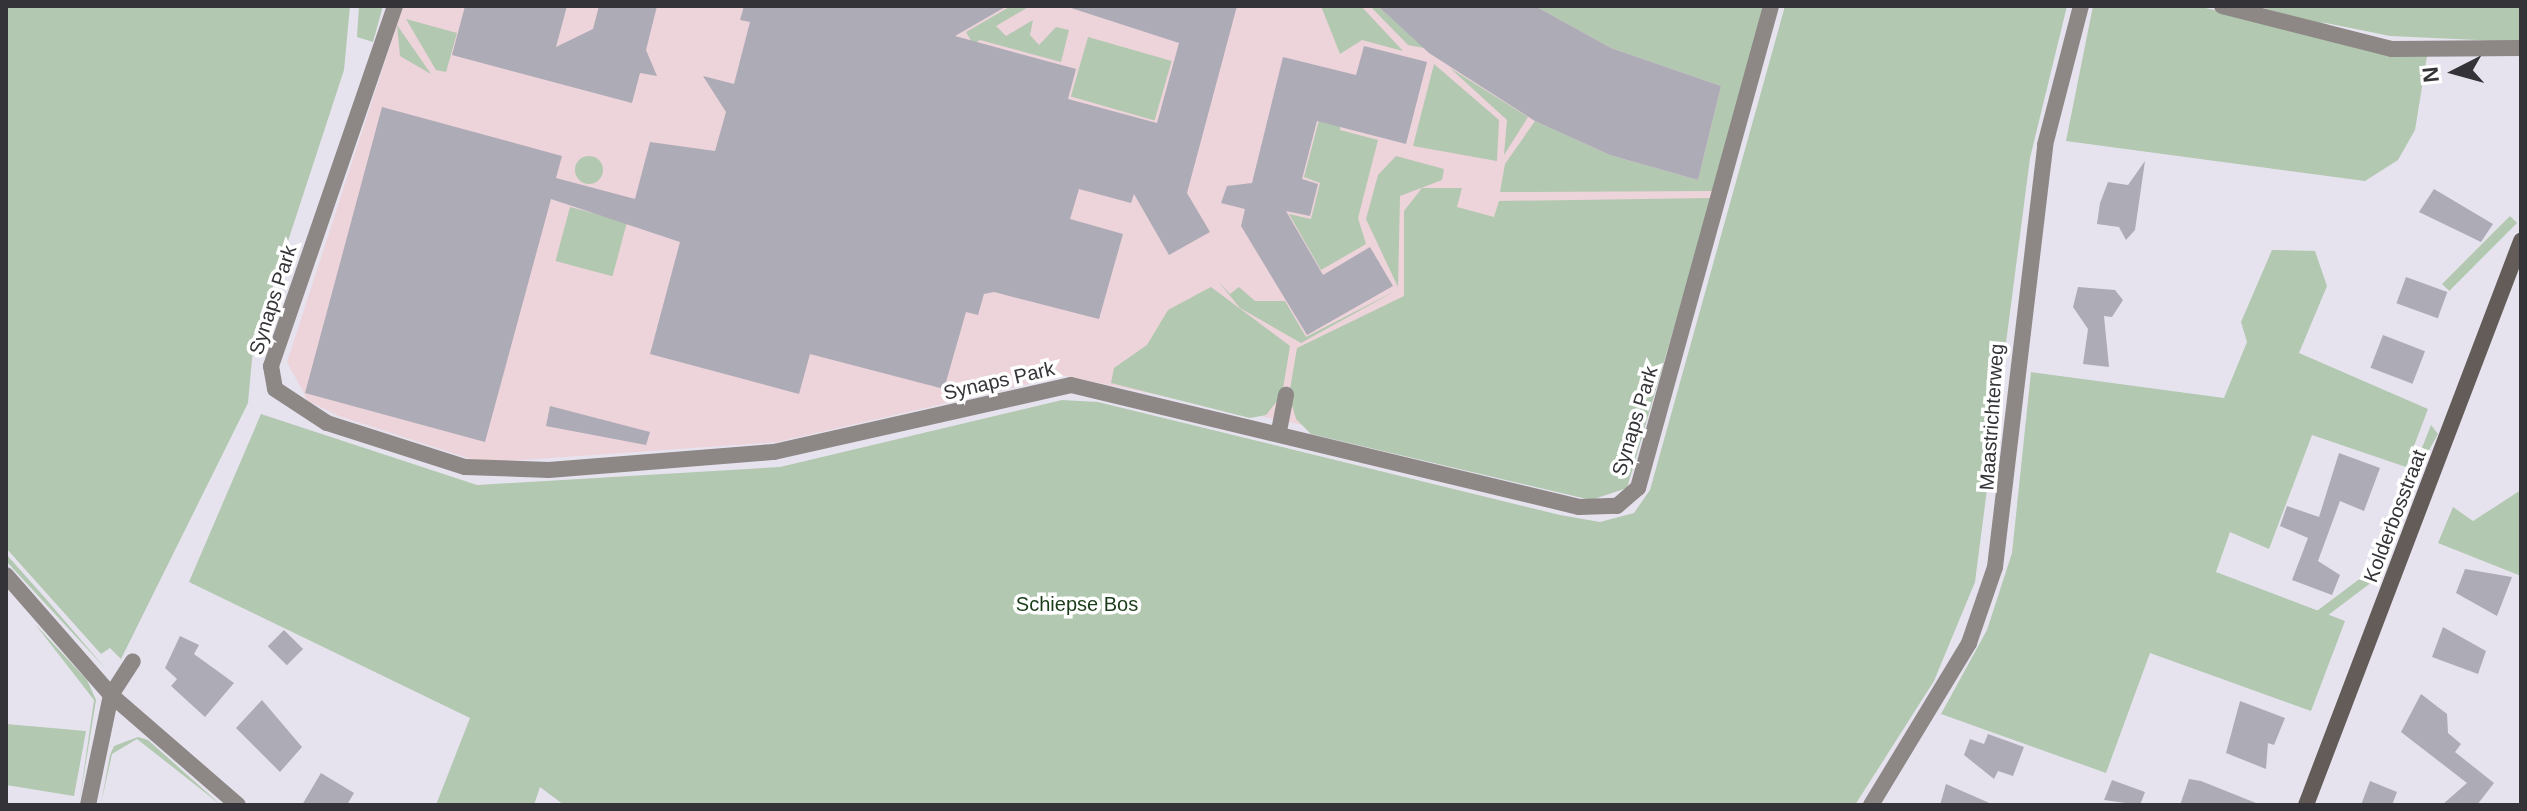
<!DOCTYPE html>
<html>
<head>
<meta charset="utf-8">
<style>
	body { margin:0 }
	#map { position:relative; width:2527px; height:811px; overflow:hidden; background:#e6e3ef; font-family:Helvetica,sans-serif }
	div>[style] { position:absolute }
	[style*='--x'] { left:calc(var(--x)*1px); top:calc(var(--y)*1px); width:calc(var(--w)*1px); rotate:calc(var(--a)*1deg) }
	.commercial>* { inset:0; background:#edd3da }
	.green>* { inset:0; background:#b2c8b0; transform-origin:0 0 }
	.round { border-radius:50% }
	.building>* { inset:0; background:#adabb6; transform-origin:0 0 }
	.street>* { height:16px; margin:-8px; padding:0 8px; transform-origin:8px; border-radius:8px; background:#8d8786 }
	.secondary>* { height:16px; margin:-8px; padding:0 8px; transform-origin:8px; border-radius:8px; background:#635c59 }
	span { translate:-50% -50%; white-space:nowrap; text-align:center; line-height:1.15; -webkit-text-stroke:7px #fff; paint-order:stroke }
	.street-label { font-size:20px; color:#343337 }
	.park-label { font-size:20px; color:#1b3c19 }
	.frame { position:absolute; inset:0; border:8px solid #343337; pointer-events:none }
	.north { position:absolute; left:2415px; top:32px; width:80px; height:80px; -webkit-text-stroke:6px #fff; paint-order:stroke; rotate:264deg; font-size:22px; font-weight:700; line-height:32px; text-align:center; color:#343337 }
	.north::after { content:''; display:block; margin:auto; width:28px; height:36px; background:#343337; clip-path:polygon(50% 0,100% 100%,50% 72%,0 100%) }
</style>
</head>
<body>
<div id="map">
	<div class="commercial">
		<i style="clip-path:polygon(403px 6px,1764px 6px,1710px 208px,1318px 428px,1065px 376px,777px 442px,507px 461px,474px 460px,339px 416px,308px 401px,287px 362px)"></i>
	</div>
	<div class="green">
		<i style="clip-path:polygon(6px 6px,350px 6px,344px 70px,253px 348px,248px 403px,121px 659px,110px 648px,101px 654px,6px 548px)"></i>
		<i style="clip-path:polygon(359px 6px,383px 6px,373px 42px,357px 37px)"></i>
		<i style="clip-path:polygon(1011px 6px,1030px 6px,996px 26px,1006px 36px,1033px 20px,1030px 35px,1039px 45px,1056px 27px,1069px 30px,1061px 62px,980px 40px,973px 44px,966px 32px)"></i>
		<i style="clip-path:polygon(1321px 6px,1361px 6px,1403px 51px,1362px 40px,1340px 54px)"></i>
		<i style="clip-path:polygon(1370px 6px,1378px 6px,1424px 48px,1408px 45px)"></i>
		<i style="clip-path:polygon(1535px 6px,1764px 6px,1714px 191px,1500px 192px,1505px 164px,1535px 121px,1610px 155px,1698px 180px,1721px 86px,1611px 48px)"></i>
		<i style="clip-path:polygon(1785px 6px,2067px 6px,2030px 158px,1975px 582px,1934px 681px,1855px 805px,564px 805px,540px 787px,534px 805px,436px 805px,470px 718px,189px 582px,261px 414px,477px 485px,780px 467px,1062px 400px,1098px 402px,1560px 515px,1600px 522px,1634px 513px,1650px 490px)"></i>
		<i style="clip-path:polygon(2093px 6px,2196px 6px,2427px 56px,2415px 130px,2398px 160px,2365px 181px,2066px 141px)"></i>
		<i style="clip-path:polygon(2257px 6px,2521px 6px,2521px 42px,2390px 36px,2321px 22px,2344px 31px)"></i>
		<i style="clip-path:polygon(406px 19px,457px 33px,446px 72px,436px 70px)"></i>
		<i style="clip-path:polygon(397px 25px,431px 74px,400px 56px)"></i>
		<i style="left:1088px;top:37px;width:87px;height:62px;rotate:16deg"></i>
		<i style="clip-path:polygon(1434px 64px,1499px 120px,1497px 161px,1413px 146px)"></i>
		<i style="clip-path:polygon(1450px 68px,1528px 117px,1504px 155px,1507px 120px)"></i>
		<i style="clip-path:polygon(1341px 119px,1340px 130px,1378px 140px,1358px 218px,1366px 244px,1321px 270px,1289px 214px,1311px 219px,1320px 183px,1304px 177px,1319px 120px)"></i>
		<i style="clip-path:polygon(1396px 156px,1444px 169px,1442px 180px,1400px 196px,1398px 287px,1366px 219px,1378px 175px)"></i>
		<i class="round" style="left:575px;top:156px;width:28px;height:28px"></i>
		<i style="clip-path:polygon(1422px 188px,1462px 188px,1457px 207px,1494px 217px,1499px 201px,1712px 198px,1627px 488px,1591px 500px,1311px 434px,1296px 419px,1289px 395px,1297px 348px,1404px 296px,1404px 211px)"></i>
		<i style="left:570px;top:207px;width:59px;height:56px;rotate:15deg"></i>
		<i style="left:2510px;top:216px;width:10px;height:96px;rotate:45deg"></i>
		<i style="clip-path:polygon(2272px 250px,2315px 251px,2327px 286px,2299px 353px,2428px 409px,2406px 467px,2312px 435px,2269px 549px,2230px 532px,2216px 572px,2345px 621px,2311px 711px,2150px 653px,2106px 773px,1941px 714px,1987px 630px,2012px 553px,2031px 372px,2224px 398px,2247px 342px,2241px 322px)"></i>
		<i style="clip-path:polygon(1218px 281px,1230px 294px,1239px 287px,1255px 301px,1285px 301px,1306px 337px,1397px 290px,1301px 343px,1240px 308px)"></i>
		<i style="clip-path:polygon(1211px 287px,1290px 346px,1282px 395px,1266px 415px,1250px 418px,1111px 383px,1114px 368px,1147px 345px,1168px 310px)"></i>
		<i style="clip-path:polygon(2431px 425px,2438px 434px,2418px 470px,2414px 468px)"></i>
		<i style="clip-path:polygon(2521px 490px,2521px 576px,2438px 543px,2453px 507px,2473px 521px)"></i>
		<i style="clip-path:polygon(6px 554px,46px 599px,105px 668px,6px 561px)"></i>
		<i style="left:2378px;top:565px;width:10px;height:167px;rotate:53deg"></i>
		<i style="clip-path:polygon(35px 624px,87px 680px,96px 700px,79px 805px,94px 700px)"></i>
		<i style="clip-path:polygon(6px 724px,86px 731px,74px 796px,6px 785px)"></i>
		<i style="clip-path:polygon(138px 737px,148px 740px,221px 805px,137px 739px,112px 754px,101px 804px,110px 755px,114px 746px)"></i>
	</div>
	<div class="building">
		<i style="clip-path:polygon(465px 6px,567px 6px,556px 47px,593px 29px,599px 6px,657px 6px,646px 50px,657px 76px,640px 73px,632px 103px,452px 55px)"></i>
		<i style="clip-path:polygon(744px 6px,1007px 6px,955px 36px,1076px 69px,1068px 99px,1157px 123px,1179px 43px,1065px 6px,1237px 6px,1187px 193px,1210px 232px,1169px 255px,1134px 194px,1131px 203px,1079px 189px,1070px 219px,1123px 234px,1099px 319px,994px 292px,984px 294px,978px 315px,966px 312px,944px 389px,810px 354px,799px 394px,650px 354px,680px 242px,551px 199px,485px 442px,305px 393px,382px 107px,562px 156px,556px 178px,635px 199px,650px 142px,715px 151px,726px 112px,703px 76px,734px 84px,750px 22px,740px 20px)"></i>
		<i style="clip-path:polygon(1378px 6px,1535px 6px,1611px 48px,1721px 86px,1698px 180px,1610px 155px,1535px 121px,1429px 53px)"></i>
		<i style="clip-path:polygon(1364px 46px,1427px 62px,1406px 144px,1317px 121px,1302px 179px,1318px 184px,1310px 216px,1286px 211px,1323px 275px,1370px 247px,1393px 286px,1307px 335px,1241px 226px,1245px 209px,1221px 203px,1227px 186px,1252px 183px,1283px 57px,1356px 75px)"></i>
		<i style="clip-path:polygon(2145px 161px,2135px 230px,2126px 240px,2119px 227px,2097px 224px,2100px 203px,2108px 182px,2128px 185px)"></i>
		<i style="clip-path:polygon(2434px 189px,2493px 224px,2481px 242px,2419px 212px)"></i>
		<i style="left:2406px;top:277px;width:44px;height:28px;rotate:20deg"></i>
		<i style="clip-path:polygon(2078px 287px,2115px 290px,2123px 300px,2112px 317px,2104px 316px,2109px 367px,2083px 364px,2088px 329px,2073px 307px)"></i>
		<i style="left:2383px;top:335px;width:45px;height:35px;rotate:21deg"></i>
		<i style="clip-path:polygon(550px 406px,650px 432px,646px 445px,546px 426px)"></i>
		<i style="clip-path:polygon(2339px 453px,2380px 468px,2364px 511px,2340px 501px,2318px 561px,2340px 575px,2332px 595px,2292px 580px,2308px 538px,2280px 526px,2287px 506px,2319px 517px)"></i>
		<i style="clip-path:polygon(2465px 569px,2512px 577px,2497px 616px,2456px 593px)"></i>
		<i style="clip-path:polygon(2443px 627px,2486px 651px,2478px 674px,2432px 657px)"></i>
		<i style="left:284px;top:630px;width:27px;height:23px;rotate:45deg"></i>
		<i style="clip-path:polygon(180px 636px,199px 645px,194px 654px,234px 683px,205px 717px,171px 686px,177px 679px,165px 668px)"></i>
		<i style="clip-path:polygon(2421px 694px,2447px 714px,2448px 733px,2461px 744px,2455px 752px,2494px 783px,2477px 805px,2442px 805px,2467px 783px,2401px 732px)"></i>
		<i style="clip-path:polygon(262px 700px,302px 747px,280px 772px,236px 728px)"></i>
		<i style="clip-path:polygon(2240px 701px,2285px 718px,2274px 745px,2268px 743px,2266px 769px,2226px 753px)"></i>
		<i style="clip-path:polygon(1988px 734px,2024px 747px,2013px 776px,1998px 771px,1994px 779px,1964px 755px,1970px 739px,1984px 744px)"></i>
		<i style="clip-path:polygon(321px 773px,354px 793px,347px 805px,302px 805px)"></i>
		<i style="clip-path:polygon(2189px 779px,2201px 781px,2261px 805px,2180px 805px)"></i>
		<i style="clip-path:polygon(2112px 780px,2145px 792px,2140px 805px,2104px 800px)"></i>
		<i style="clip-path:polygon(2370px 781px,2397px 792px,2392px 805px,2361px 805px)"></i>
		<i style="clip-path:polygon(1946px 784px,1994px 805px,1940px 805px)"></i>
	</div>
	<div class="street">
		<i style="--x:395;--y:6;--w:381;--a:109"></i>
		<i style="--x:271;--y:366;--w:23;--a:80"></i>
		<i style="--x:275;--y:389;--w:62;--a:33.2"></i>
		<i style="--x:327;--y:423;--w:145;--a:17.7"></i>
		<i style="--x:465;--y:467;--w:84;--a:2"></i>
		<i style="--x:549;--y:470;--w:226;--a:-4.6"></i>
		<i style="--x:774;--y:452;--w:304;--a:-12.7"></i>
		<i style="--x:1071;--y:385;--w:522;--a:13.5"></i>
		<i style="--x:1579;--y:507;--w:38;--a:-2"></i>
		<i style="--x:1617;--y:506;--w:28;--a:-41"></i>
		<i style="--x:1638;--y:488;--w:500;--a:-74.57"></i>
		<i style="--x:2222;--y:6;--w:175;--a:14.2"></i>
		<i style="--x:2392;--y:49;--w:129;--a:-0.4"></i>
		<i style="--x:1279;--y:431;--w:37;--a:-79"></i>
		<i style="--x:6;--y:575;--w:159;--a:48.8"></i>
		<i style="--x:111;--y:695;--w:168;--a:40.9"></i>
		<i style="--x:88;--y:805;--w:112;--a:-78.2"></i>
		<i style="--x:111;--y:695;--w:40;--a:-57.1"></i>
		<i style="--x:1871;--y:805;--w:189;--a:-58.8"></i>
		<i style="--x:1969;--y:643;--w:80;--a:-71.1"></i>
		<i style="--x:1995;--y:567;--w:425;--a:-83.2"></i>
		<i style="--x:2045;--y:145;--w:144;--a:-75.5"></i>
	</div>
	<div class="secondary">
		<i style="--x:2306;--y:805;--w:604;--a:-69.13"></i>
	</div>
	<div class="street-label">
		<span style="left:273px;top:300px;rotate:-72deg">Synaps Park</span>
		<span style="left:999px;top:381px;rotate:-13deg">Synaps Park</span>
		<span style="left:1992px;top:417px;rotate:-86deg">Maastrichterweg</span>
		<span style="left:1635px;top:421px;rotate:-73deg">Synaps Park</span>
		<span style="left:2395px;top:516px;rotate:-69deg">Kolderbosstraat</span>
	</div>
	<div class="park-label">
		<span style="left:1077px;top:604px">Schiepse Bos</span>
	</div>
	<div class="frame"></div>
	<div class="north">N</div>
</div>
</body>
</html>
